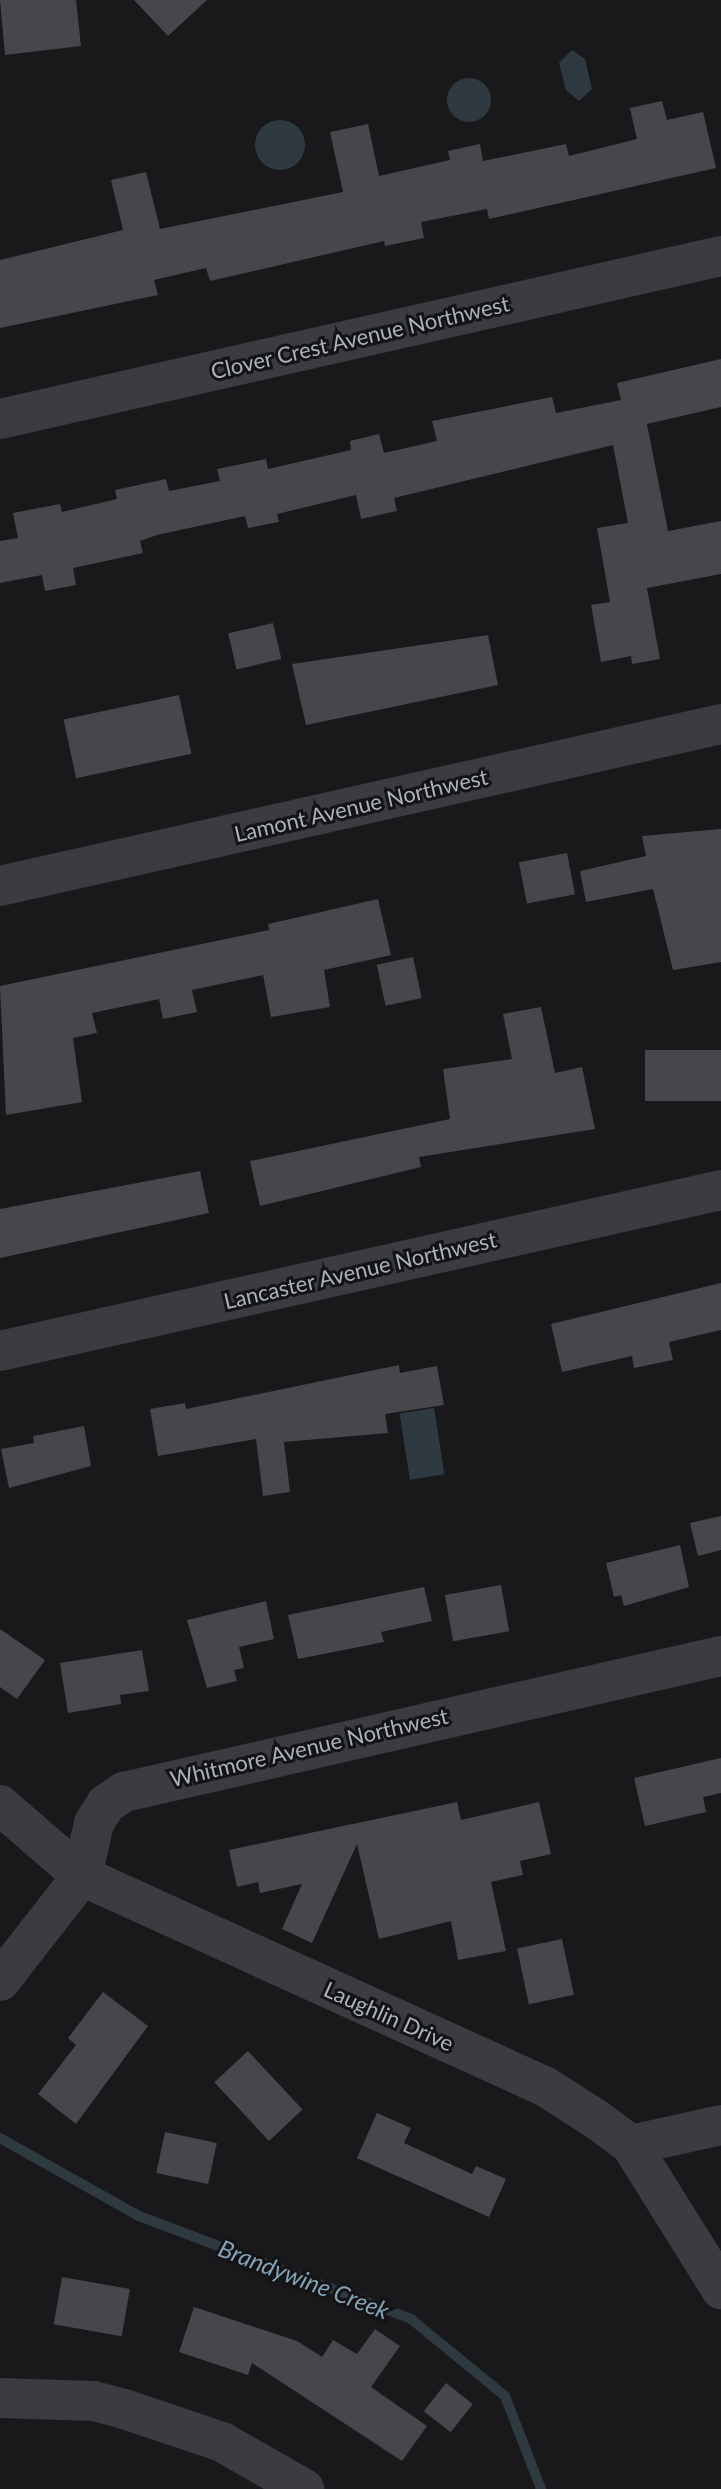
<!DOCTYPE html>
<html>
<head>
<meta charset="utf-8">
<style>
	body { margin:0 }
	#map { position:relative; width:721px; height:2489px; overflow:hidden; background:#19191b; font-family:Lato,sans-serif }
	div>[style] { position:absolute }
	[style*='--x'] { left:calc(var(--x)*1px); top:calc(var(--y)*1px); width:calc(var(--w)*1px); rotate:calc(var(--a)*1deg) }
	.water>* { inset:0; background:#2f3a40; transform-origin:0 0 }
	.round { border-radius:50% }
	.stream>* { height:10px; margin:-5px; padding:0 5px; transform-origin:5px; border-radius:5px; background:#2f3a40 }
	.building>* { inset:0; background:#45474b; transform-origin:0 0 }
	.minor>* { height:40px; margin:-20px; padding:0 20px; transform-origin:20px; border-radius:20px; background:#3a3c40 }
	span { translate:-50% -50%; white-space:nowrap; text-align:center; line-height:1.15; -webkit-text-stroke:6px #141416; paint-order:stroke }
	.street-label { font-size:22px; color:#abb2bb }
	.water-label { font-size:24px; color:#83a2b5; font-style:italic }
</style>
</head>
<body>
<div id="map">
	<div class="water">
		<i style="clip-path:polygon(572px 50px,585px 59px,592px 89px,579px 101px,566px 90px,559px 63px)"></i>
		<i class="round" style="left:447px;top:78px;width:44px;height:44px"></i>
		<i class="round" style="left:255px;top:120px;width:50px;height:50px"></i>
		<i style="left:434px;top:1408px;width:67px;height:35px;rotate:81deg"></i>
	</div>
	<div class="stream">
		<i style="--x:0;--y:2138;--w:159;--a:29.3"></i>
		<i style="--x:139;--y:2216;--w:291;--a:20.7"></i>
		<i style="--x:411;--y:2319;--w:122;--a:39.3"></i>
		<i style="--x:505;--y:2396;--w:100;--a:68.8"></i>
	</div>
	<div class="building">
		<i style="clip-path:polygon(0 0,76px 0,81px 46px,5px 55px)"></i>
		<i style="clip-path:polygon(134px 0,207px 0,168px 36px)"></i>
		<i style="clip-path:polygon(662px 101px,667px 120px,703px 112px,716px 168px,489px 219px,487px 209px,421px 222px,424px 238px,385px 246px,384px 241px,210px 281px,206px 268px,154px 280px,158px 295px,0 328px,0 260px,123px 230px,111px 180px,146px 172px,160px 229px,343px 192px,330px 132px,368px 124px,379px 176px,450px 160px,448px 151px,480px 144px,483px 161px,566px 144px,569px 156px,637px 139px,630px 108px)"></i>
		<i style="clip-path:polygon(721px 359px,721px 407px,647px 424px,668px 531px,721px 521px,721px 574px,647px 588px,660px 659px,632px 664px,631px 656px,601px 662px,591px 605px,610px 602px,597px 528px,628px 523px,613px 445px,394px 498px,397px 511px,361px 519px,356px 495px,277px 514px,279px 522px,248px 528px,245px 516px,157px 535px,140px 541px,143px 553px,73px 568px,76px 585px,45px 591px,42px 575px,0 583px,0 541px,18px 538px,13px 513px,60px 504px,62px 512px,117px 499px,115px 490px,166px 479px,169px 491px,220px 481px,217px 469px,266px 459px,268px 469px,351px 450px,350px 441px,379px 434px,384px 453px,437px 441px,432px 421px,552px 397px,556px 413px,621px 400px,617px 383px)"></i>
		<i style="left:273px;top:623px;width:37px;height:46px;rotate:77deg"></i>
		<i style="clip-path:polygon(488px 635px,498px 685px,306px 725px,292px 664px)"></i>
		<i style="left:179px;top:695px;width:60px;height:118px;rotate:78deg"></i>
		<i style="clip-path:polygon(721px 829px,721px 962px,673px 970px,653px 889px,586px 902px,580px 871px,646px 856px,642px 836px)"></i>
		<i style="left:567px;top:853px;width:42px;height:49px;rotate:79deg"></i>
		<i style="clip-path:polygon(378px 899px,391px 955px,324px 970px,330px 1007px,271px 1017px,263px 975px,192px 990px,197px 1012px,163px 1019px,159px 999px,92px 1013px,97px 1033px,73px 1038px,82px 1102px,6px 1115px,0 986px,269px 930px,268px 924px)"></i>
		<i style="left:413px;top:957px;width:42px;height:37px;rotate:78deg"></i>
		<i style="clip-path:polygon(541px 1007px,555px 1073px,582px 1067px,595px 1129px,419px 1157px,421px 1167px,260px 1206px,250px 1161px,450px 1119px,443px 1069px,512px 1059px,503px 1014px)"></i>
		<i style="left:721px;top:1050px;width:51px;height:76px;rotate:90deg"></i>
		<i style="clip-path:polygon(200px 1171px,209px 1213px,0 1258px,0 1209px)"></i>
		<i style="clip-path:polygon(721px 1283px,721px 1330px,669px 1342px,673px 1360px,634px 1368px,632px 1356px,562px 1372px,551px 1324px)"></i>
		<i style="clip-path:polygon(399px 1365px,400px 1373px,437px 1366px,444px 1405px,385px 1414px,388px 1433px,284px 1442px,290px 1492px,263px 1496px,256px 1439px,158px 1456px,150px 1409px,185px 1403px,186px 1409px)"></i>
		<i style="clip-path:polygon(84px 1426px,91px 1466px,9px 1488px,1px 1449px,34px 1443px,33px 1436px)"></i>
		<i style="clip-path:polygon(721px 1516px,721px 1550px,698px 1556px,690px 1523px)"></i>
		<i style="clip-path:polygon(680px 1545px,689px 1587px,624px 1606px,621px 1595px,614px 1597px,606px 1563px)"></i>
		<i style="left:501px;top:1585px;width:47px;height:57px;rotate:80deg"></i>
		<i style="clip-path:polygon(424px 1587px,432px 1621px,381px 1632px,384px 1642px,298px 1659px,288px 1615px)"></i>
		<i style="clip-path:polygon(266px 1601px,274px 1639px,239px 1647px,244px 1668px,234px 1670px,237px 1681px,207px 1688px,187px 1620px)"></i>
		<i style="clip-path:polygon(0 1629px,45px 1660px,17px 1699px,0 1687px)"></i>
		<i style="clip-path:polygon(142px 1650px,149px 1691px,120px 1695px,121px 1704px,68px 1713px,60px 1663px)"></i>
		<i style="clip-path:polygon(721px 1758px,721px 1793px,703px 1797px,706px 1812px,645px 1826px,634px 1778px)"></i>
		<i style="clip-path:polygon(457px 1802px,461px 1820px,539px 1802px,551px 1854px,520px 1861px,523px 1875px,491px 1882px,506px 1951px,458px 1960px,451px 1921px,379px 1939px,357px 1844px,312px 1943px,282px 1929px,302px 1884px,260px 1893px,258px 1882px,237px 1887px,229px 1850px)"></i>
		<i style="left:562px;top:1939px;width:57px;height:46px;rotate:78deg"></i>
		<i style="clip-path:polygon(103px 1992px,148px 2026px,76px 2124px,38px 2094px,76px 2045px,68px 2038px)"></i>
		<i style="left:248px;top:2051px;width:80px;height:46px;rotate:47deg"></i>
		<i style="clip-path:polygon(377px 2113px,411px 2128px,404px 2143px,472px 2174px,476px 2166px,506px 2179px,489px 2217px,357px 2158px)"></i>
		<i style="left:165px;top:2132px;width:53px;height:42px;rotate:12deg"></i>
		<i style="left:62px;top:2277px;width:69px;height:48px;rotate:10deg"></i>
		<i style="clip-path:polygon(194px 2307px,297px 2341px,322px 2357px,333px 2340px,357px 2354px,375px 2329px,400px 2346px,371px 2387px,427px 2426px,402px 2461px,252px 2363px,248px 2375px,179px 2352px)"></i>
		<i style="left:446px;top:2383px;width:34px;height:36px;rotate:38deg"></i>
	</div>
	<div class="minor">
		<i style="--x:0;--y:419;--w:739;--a:-12.74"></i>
		<i style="--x:0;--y:886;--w:739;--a:-12.66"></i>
		<i style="--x:0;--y:1351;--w:739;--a:-12.59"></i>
		<i style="--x:0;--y:1805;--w:108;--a:40.9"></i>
		<i style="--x:82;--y:1876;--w:510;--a:24.45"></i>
		<i style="--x:546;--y:2087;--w:59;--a:32.6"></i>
		<i style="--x:596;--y:2119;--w:44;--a:36.6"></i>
		<i style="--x:631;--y:2145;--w:170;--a:58"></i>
		<i style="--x:0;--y:1981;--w:133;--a:-52"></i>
		<i style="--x:82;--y:1876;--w:54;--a:-77.2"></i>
		<i style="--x:94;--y:1823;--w:22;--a:-58"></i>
		<i style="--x:106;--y:1804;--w:22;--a:-34"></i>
		<i style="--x:124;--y:1792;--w:612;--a:-12.83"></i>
		<i style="--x:631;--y:2145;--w:92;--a:-12.5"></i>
		<i style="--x:0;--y:2398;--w:94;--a:1.8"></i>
		<i style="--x:94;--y:2401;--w:31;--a:15"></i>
		<i style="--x:124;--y:2409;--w:103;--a:18.6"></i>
		<i style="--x:222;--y:2442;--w:95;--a:29.8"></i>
	</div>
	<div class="street-label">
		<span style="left:360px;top:337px;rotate:-13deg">Clover Crest Avenue Northwest</span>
		<span style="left:361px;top:805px;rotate:-13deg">Lamont Avenue Northwest</span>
		<span style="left:360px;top:1270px;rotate:-13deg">Lancaster Avenue Northwest</span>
		<span style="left:309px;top:1747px;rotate:-13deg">Whitmore Avenue Northwest</span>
		<span style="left:389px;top:2016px;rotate:24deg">Laughlin Drive</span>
	</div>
	<div class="water-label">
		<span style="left:304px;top:2279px;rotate:21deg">Brandywine Creek</span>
	</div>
</div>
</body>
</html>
